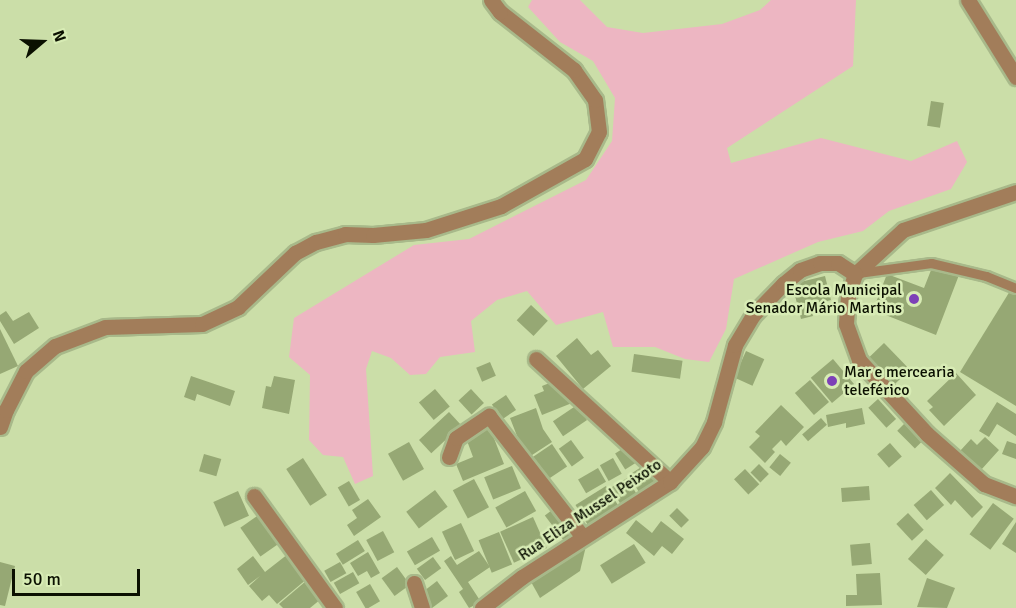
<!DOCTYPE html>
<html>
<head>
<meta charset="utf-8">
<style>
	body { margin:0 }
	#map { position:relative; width:1016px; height:608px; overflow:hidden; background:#cbdea8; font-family:Signika,sans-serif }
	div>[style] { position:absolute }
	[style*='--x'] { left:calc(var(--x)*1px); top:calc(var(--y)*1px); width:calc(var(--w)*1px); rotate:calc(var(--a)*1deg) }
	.green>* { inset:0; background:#edb6c2 }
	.building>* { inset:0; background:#96a874; transform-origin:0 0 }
	.roads { filter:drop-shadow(2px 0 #a8b98a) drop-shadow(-2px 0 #a8b98a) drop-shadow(0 2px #a8b98a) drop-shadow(0 -2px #a8b98a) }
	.service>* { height:9px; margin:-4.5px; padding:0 4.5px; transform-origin:4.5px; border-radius:4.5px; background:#a27d5a }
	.minor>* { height:15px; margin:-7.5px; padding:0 7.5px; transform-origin:7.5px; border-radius:7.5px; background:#a27d5a }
	.dots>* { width:16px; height:16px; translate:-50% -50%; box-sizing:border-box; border:3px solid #d8ecb5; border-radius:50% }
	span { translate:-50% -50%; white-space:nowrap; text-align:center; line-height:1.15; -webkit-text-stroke:5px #d8ecb5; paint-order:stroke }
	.poi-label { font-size:16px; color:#0b1001 }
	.right { translate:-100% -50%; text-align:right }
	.left { translate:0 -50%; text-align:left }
	.street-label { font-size:16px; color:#0b1001 }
	.north { position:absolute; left:12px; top:12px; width:60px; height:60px; -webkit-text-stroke:4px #d8ecb5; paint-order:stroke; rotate:71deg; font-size:16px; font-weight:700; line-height:24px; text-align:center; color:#0b1001 }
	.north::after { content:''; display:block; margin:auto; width:21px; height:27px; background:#0b1001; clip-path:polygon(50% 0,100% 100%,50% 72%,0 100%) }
	.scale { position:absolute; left:12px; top:569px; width:128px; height:27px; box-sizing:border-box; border:3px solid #0b1001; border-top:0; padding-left:8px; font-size:18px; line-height:21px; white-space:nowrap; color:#0b1001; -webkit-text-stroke:4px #d8ecb5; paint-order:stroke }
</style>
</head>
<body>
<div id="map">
	<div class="green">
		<div style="clip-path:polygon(532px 0,580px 0,607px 27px,643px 33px,722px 24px,760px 10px,771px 0,856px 0,853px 66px,727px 148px,731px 163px,821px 138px,911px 161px,957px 141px,967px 162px,951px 189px,889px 211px,863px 231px,818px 242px,734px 279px,726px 329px,709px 362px,685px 359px,655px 347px,613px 347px,603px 312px,556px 325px,527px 291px,497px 300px,471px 321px,475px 352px,440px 357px,426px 374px,410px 375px,391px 358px,372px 351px,366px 369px,373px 476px,355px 484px,343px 457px,323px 455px,309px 440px,310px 375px,289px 357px,294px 318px,414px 245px,469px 239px,586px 180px,612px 141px,615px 98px,593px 61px,560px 42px,528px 7px)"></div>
	</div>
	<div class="building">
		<div style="left:931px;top:101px;width:13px;height:25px;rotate:9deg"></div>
		<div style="clip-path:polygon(933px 265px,959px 275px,936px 335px,873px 310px,887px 274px,924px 288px)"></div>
		<div style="clip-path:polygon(825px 276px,831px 300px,810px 306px,813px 316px,801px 319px,792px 284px)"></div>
		<div style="clip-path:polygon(1010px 291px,1016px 294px,1016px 406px,960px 372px)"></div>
		<div style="left:531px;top:305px;width:23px;height:21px;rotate:43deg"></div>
		<div style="clip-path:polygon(6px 311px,13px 321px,29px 312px,39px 328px,14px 344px,0 321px,0 315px)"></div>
		<div style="clip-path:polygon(0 329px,18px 366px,0 374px)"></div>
		<div style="clip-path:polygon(577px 338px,591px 355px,598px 350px,611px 366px,583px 389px,556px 356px)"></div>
		<div style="left:884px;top:343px;width:37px;height:22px;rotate:46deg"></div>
		<div style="left:746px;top:351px;width:20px;height:29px;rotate:24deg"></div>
		<div style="left:634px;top:354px;width:49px;height:18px;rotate:8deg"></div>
		<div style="left:833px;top:359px;width:33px;height:29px;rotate:50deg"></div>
		<div style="left:490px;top:362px;width:15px;height:15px;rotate:67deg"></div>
		<div style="clip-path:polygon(956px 373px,976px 395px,944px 426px,929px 410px,933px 407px,927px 401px)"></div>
		<div style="clip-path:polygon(191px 376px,235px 391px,230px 406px,197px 394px,195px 401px,184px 397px)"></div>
		<div style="clip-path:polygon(274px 376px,295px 380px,289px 414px,262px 408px,266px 386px,271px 387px)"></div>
		<div style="left:810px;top:380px;width:29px;height:20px;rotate:49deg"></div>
		<div style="clip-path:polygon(552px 382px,555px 390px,563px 387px,577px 401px,542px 415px,534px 395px,544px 391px,542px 386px)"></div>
		<div style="left:435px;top:389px;width:23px;height:21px;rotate:50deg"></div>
		<div style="left:471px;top:389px;width:19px;height:17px;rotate:47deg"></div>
		<div style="left:506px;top:395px;width:18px;height:17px;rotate:56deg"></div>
		<div style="left:878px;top:399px;width:27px;height:13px;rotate:48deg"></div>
		<div style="clip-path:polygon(997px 402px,1016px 414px,1016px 436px,997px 424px,989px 437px,979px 431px)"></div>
		<div style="left:577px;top:405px;width:18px;height:29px;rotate:56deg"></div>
		<div style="clip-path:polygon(781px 405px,804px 427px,786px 446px,781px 440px,772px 449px,775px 452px,765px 463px,749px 447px,760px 436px,755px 432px)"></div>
		<div style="clip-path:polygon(536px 408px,543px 429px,552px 442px,526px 459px,510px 418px)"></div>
		<div style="clip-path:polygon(862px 408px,865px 424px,846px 428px,846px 423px,828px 427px,826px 415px)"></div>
		<div style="left:449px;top:412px;width:18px;height:41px;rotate:47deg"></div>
		<div style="left:821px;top:418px;width:9px;height:25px;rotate:49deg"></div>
		<div style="left:905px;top:423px;width:25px;height:11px;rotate:45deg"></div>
		<div style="clip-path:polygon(490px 428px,504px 464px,463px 481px,456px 464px,473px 457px,466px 438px)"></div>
		<div style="clip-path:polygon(985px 437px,999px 450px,981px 470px,960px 451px,971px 439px,977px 445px)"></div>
		<div style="left:571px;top:440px;width:22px;height:15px;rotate:54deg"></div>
		<div style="clip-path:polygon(1007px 441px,1016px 444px,1016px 459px,1002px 454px)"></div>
		<div style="left:409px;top:442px;width:31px;height:24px;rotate:61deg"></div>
		<div style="left:890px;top:443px;width:18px;height:17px;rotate:49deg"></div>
		<div style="left:552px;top:444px;width:27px;height:28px;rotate:56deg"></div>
		<div style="left:627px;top:446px;width:19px;height:14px;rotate:58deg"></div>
		<div style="left:204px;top:454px;width:18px;height:18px;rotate:16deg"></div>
		<div style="left:780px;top:454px;width:14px;height:17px;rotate:39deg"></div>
		<div style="left:303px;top:458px;width:44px;height:20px;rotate:57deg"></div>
		<div style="left:613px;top:458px;width:18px;height:15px;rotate:61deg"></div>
		<div style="clip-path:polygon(646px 464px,663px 480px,640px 494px,629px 475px)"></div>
		<div style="left:759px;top:464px;width:14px;height:12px;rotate:45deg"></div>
		<div style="left:512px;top:466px;width:24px;height:30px;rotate:68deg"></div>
		<div style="left:598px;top:468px;width:16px;height:23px;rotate:60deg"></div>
		<div style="left:745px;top:469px;width:21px;height:15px;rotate:47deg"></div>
		<div style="clip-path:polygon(950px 473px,983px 507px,972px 518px,955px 500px,951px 505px,935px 488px)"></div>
		<div style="left:627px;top:478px;width:21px;height:19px;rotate:59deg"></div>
		<div style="left:474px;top:479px;width:32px;height:24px;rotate:62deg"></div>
		<div style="left:349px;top:481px;width:22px;height:13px;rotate:60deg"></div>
		<div style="left:606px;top:486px;width:26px;height:36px;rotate:58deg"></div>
		<div style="left:869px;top:486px;width:14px;height:28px;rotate:86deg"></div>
		<div style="left:435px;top:490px;width:21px;height:36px;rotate:53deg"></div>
		<div style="left:931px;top:490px;width:20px;height:23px;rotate:49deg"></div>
		<div style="left:238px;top:491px;width:27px;height:27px;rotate:66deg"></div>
		<div style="left:525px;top:491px;width:23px;height:34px;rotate:61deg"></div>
		<div style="clip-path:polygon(368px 499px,381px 517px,354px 536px,347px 525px,357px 518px,352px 510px)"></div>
		<div style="left:993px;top:503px;width:26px;height:39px;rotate:37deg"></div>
		<div style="left:556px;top:507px;width:31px;height:14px;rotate:53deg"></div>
		<div style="left:677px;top:508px;width:17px;height:11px;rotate:45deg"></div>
		<div style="left:908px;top:513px;width:23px;height:16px;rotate:47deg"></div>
		<div style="left:260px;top:514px;width:35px;height:24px;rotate:55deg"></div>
		<div style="left:533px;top:517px;width:34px;height:36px;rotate:66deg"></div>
		<div style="clip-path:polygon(636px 520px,652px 533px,661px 521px,684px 539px,672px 554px,662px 546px,654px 556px,626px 533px)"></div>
		<div style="clip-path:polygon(1016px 522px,1016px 553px,1002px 544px)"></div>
		<div style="left:461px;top:523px;width:31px;height:21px;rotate:65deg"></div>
		<div style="left:383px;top:531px;width:24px;height:19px;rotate:62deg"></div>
		<div style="left:499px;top:532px;width:35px;height:22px;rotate:68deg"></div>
		<div style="left:432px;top:537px;width:16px;height:29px;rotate:60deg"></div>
		<div style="left:926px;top:539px;width:24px;height:27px;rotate:42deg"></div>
		<div style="left:358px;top:540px;width:13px;height:26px;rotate:58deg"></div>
		<div style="left:870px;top:543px;width:21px;height:20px;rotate:85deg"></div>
		<div style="left:634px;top:544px;width:22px;height:40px;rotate:58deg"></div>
		<div style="clip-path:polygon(586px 546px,580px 571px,540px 598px,530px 580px)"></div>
		<div style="clip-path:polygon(479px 551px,490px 567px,468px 582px,481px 602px,469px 608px,459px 592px,463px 589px,444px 561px,451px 556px,457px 565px)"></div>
		<div style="clip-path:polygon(368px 552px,380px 573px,371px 578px,367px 571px,358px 576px,350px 563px)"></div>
		<div style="clip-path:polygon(288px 554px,308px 578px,277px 604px,269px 595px,262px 601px,249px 586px,260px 576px,248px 585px,237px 569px,253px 556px,265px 572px)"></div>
		<div style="left:433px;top:557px;width:14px;height:20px;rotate:54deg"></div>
		<div style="clip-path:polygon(0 562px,15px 566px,5px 606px,0 605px)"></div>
		<div style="left:340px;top:562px;width:13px;height:18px;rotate:61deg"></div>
		<div style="left:397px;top:567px;width:22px;height:19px;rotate:54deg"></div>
		<div style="left:353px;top:572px;width:13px;height:22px;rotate:61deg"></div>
		<div style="clip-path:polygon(880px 573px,882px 605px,846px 606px,846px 595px,857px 595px,856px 574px)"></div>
		<div style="clip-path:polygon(927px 578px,955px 588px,947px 608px,917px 607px)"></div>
		<div style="clip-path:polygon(306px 581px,321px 599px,310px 608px,283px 608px,279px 604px)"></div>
		<div style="clip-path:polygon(437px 581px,448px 596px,432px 608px,427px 608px,424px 591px)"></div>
		<div style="left:370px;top:584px;width:20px;height:16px;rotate:60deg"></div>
	</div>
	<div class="roads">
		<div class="service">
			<div style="--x:858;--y:273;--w:74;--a:-7.8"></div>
			<div style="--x:931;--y:263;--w:57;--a:13.3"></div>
			<div style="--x:986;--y:276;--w:32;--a:22"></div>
		</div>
		<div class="minor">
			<div style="--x:968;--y:0;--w:91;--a:58.1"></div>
			<div style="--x:1016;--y:192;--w:119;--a:161.4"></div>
			<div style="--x:903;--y:230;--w:65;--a:137.5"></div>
			<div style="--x:855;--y:274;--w:22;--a:108"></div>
			<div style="--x:848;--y:295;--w:29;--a:94"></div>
			<div style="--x:846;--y:324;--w:38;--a:70"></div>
			<div style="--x:859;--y:360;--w:100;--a:47.4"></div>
			<div style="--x:927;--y:434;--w:76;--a:41.3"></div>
			<div style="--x:984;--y:484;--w:34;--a:21"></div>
			<div style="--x:536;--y:359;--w:182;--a:42.5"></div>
			<div style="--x:0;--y:427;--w:18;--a:-71"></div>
			<div style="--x:6;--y:410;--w:44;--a:-62.9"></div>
			<div style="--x:26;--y:371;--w:38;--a:-41"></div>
			<div style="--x:55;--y:346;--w:53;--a:-20.8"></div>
			<div style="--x:105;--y:327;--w:97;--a:-1.8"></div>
			<div style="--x:202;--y:324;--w:40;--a:-25"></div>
			<div style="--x:238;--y:307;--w:79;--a:-43.5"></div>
			<div style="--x:295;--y:253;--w:24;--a:-28"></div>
			<div style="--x:316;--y:242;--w:30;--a:-15"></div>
			<div style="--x:345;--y:234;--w:28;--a:2"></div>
			<div style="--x:373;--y:235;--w:53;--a:-5.4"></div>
			<div style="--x:426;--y:230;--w:79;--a:-17.7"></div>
			<div style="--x:501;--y:206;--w:96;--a:-29.2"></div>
			<div style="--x:585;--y:159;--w:30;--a:-63"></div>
			<div style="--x:599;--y:132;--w:32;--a:-97"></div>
			<div style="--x:595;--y:100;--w:37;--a:-125"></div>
			<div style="--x:574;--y:70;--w:94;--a:-141.9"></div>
			<div style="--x:500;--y:12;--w:15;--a:-127"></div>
			<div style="--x:449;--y:457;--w:20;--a:-70"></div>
			<div style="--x:456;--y:438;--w:40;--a:-34"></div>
			<div style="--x:489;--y:416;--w:153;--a:52.2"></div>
			<div style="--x:254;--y:496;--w:138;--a:54.1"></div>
			<div style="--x:414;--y:583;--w:26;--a:72"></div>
			<div style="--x:482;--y:608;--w:51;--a:-37.8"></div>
			<div style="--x:522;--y:577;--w:176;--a:-32.7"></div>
			<div style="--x:670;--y:482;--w:47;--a:-47.6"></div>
			<div style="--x:702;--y:447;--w:28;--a:-64"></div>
			<div style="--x:714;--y:422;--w:80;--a:-74.7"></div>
			<div style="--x:735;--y:345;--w:35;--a:-59"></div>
			<div style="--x:753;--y:315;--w:43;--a:-45.9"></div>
			<div style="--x:783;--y:284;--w:22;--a:-39"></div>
			<div style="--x:800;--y:270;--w:21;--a:-19"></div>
			<div style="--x:820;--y:263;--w:18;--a:0"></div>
			<div style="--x:838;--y:263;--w:20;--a:33"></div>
		</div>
	</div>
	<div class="dots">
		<div style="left:914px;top:299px;background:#7d41b7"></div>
		<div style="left:832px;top:381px;background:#7d41b7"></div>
	</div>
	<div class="poi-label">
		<span class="right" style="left:902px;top:299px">Escola Municipal<br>Senador Mário Martins</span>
		<span class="left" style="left:844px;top:381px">Mar e mercearia<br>teleférico</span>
	</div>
	<div class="street-label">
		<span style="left:590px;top:510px;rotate:-34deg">Rua Eliza Mussel Peixoto</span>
	</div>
	<div class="north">N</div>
	<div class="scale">50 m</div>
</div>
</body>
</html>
